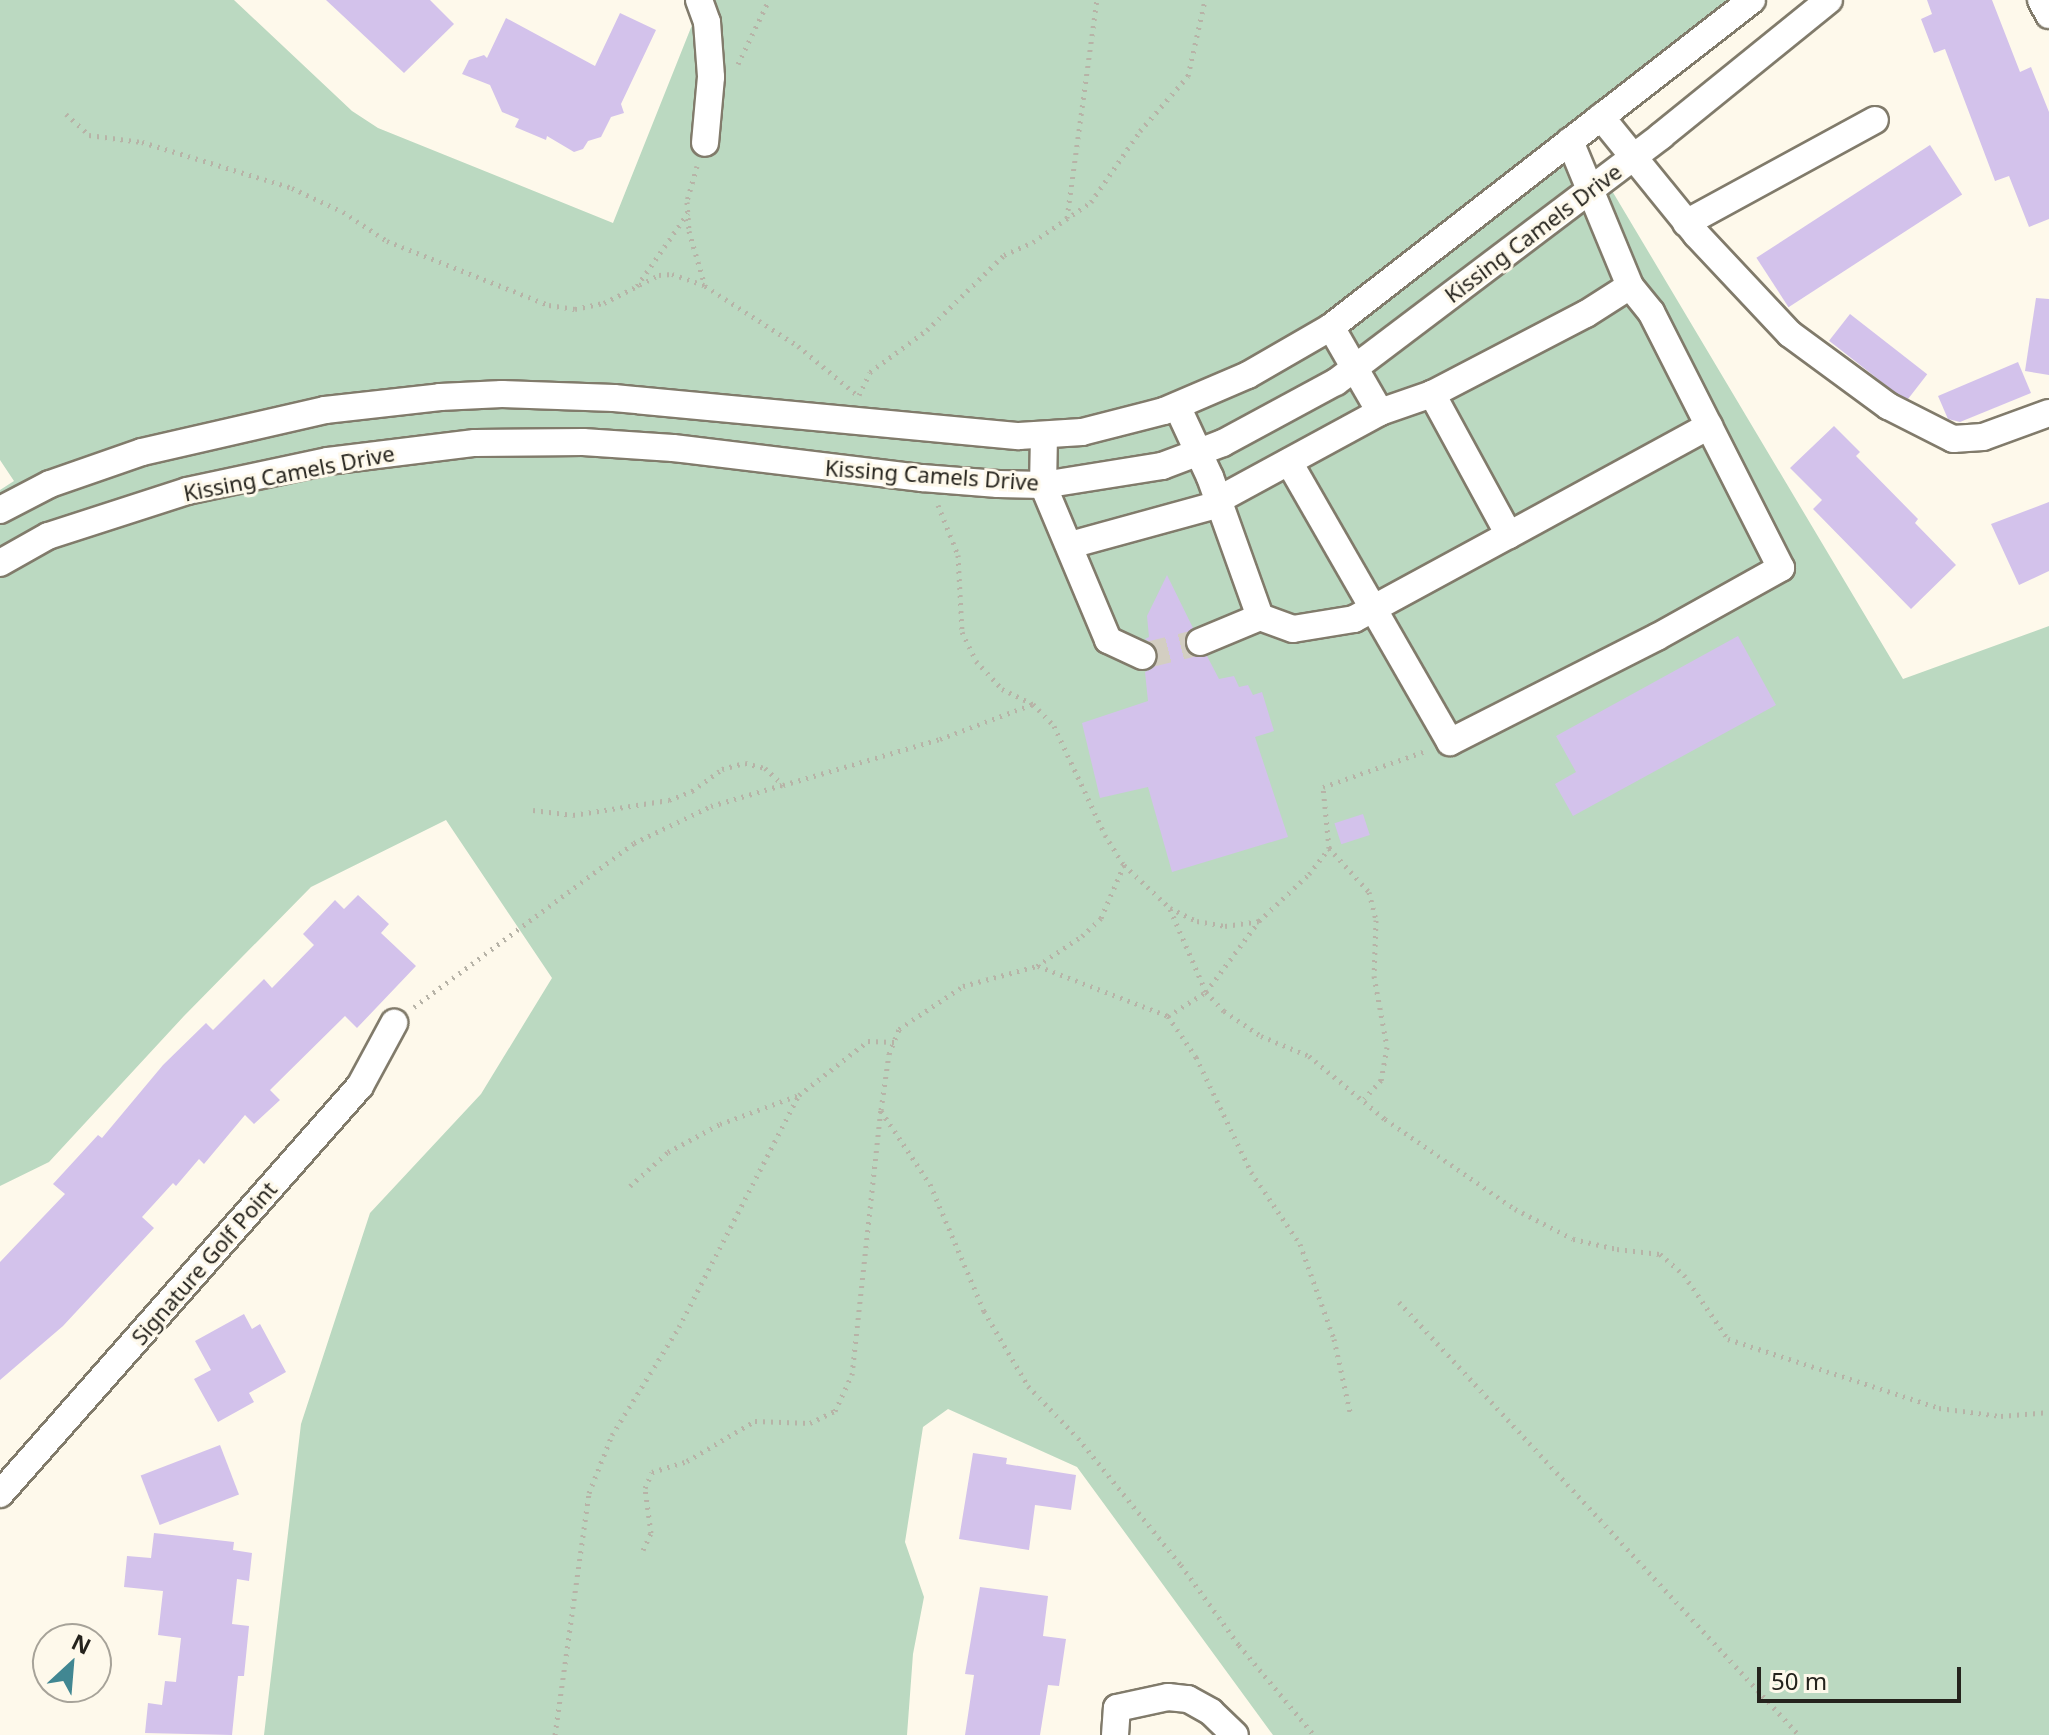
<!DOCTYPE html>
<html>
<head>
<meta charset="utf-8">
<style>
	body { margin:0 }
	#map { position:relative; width:2049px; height:1735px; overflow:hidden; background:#fef9eb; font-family:"Noto Sans",sans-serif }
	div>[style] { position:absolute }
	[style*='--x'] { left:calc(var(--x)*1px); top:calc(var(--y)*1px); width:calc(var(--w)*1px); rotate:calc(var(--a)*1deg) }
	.green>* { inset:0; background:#bbd9c1 }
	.building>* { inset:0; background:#d3c2eb; transform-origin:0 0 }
	.minor-tunnel>* { height:26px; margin-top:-13px; transform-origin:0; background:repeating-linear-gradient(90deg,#d3cec2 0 26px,transparent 0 39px) }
	.path>* { height:5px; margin-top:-2.5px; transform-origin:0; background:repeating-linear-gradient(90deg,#b7b3a7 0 2px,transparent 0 8px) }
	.roads { filter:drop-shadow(2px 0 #817b6b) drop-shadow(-2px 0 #817b6b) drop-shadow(0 2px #817b6b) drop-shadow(0 -2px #817b6b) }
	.minor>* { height:26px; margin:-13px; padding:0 13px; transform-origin:13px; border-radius:13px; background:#fff }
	span { translate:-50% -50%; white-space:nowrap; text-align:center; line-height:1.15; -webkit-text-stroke:6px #fef9eb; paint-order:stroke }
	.street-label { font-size:22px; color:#25231d }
	.north { position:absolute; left:32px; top:1623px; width:80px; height:80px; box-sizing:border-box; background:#fef9eb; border:2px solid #a7a399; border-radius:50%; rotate:26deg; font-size:22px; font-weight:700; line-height:32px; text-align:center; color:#25231d }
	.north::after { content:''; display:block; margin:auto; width:28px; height:36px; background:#418792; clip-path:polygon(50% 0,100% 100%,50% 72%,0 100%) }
	.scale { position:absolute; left:1757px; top:1667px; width:204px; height:36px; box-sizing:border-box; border:4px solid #25231d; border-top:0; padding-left:10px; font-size:24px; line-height:28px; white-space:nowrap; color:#25231d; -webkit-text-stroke:6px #fef9eb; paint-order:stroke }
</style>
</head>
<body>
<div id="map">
	<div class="green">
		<div style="clip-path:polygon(0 0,234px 0,352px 111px,378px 128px,613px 223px,702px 0,1735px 0,1574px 127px,1903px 679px,2049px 626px,2049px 1735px,1273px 1735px,1077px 1467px,948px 1409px,923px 1427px,905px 1542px,924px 1597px,913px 1654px,907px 1735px,264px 1735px,301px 1424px,370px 1213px,481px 1094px,552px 978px,446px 820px,311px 887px,184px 1016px,49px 1162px,0 1186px,0 490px,14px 481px,0 460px)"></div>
	</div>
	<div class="building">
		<div style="clip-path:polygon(326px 0,430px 0,454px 24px,404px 73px)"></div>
		<div style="clip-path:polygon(1927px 0,1992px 0,2020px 72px,2031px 67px,2049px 112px,2049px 219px,2029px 227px,2009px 176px,1995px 181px,1945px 49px,1934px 53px,1921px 19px,1932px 14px)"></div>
		<div style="clip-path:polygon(620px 13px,656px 30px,621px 104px,624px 113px,611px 117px,601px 137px,588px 141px,583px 149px,574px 152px,547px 136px,546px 140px,515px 127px,519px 119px,502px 112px,490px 85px,462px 74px,469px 60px,484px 55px,487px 58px,506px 18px,595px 66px)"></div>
		<div style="left:1930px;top:145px;width:59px;height:207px;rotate:57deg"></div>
		<div style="clip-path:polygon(2036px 298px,2049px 299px,2049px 375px,2025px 371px)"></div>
		<div style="left:1850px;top:314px;width:98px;height:34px;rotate:38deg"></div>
		<div style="clip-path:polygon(2018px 362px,2031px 393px,1960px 422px,1948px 419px,1938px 396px)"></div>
		<div style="clip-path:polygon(1834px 426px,1860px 452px,1856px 456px,1918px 519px,1915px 523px,1956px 565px,1911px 609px,1813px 509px,1822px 500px,1790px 468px)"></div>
		<div style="clip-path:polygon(2049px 502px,2049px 571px,2019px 585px,1991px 524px)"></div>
		<div style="clip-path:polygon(1167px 575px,1193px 628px,1184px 641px,1190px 654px,1207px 656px,1219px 679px,1234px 676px,1239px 687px,1248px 685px,1253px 695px,1262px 692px,1274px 731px,1255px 737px,1288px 837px,1172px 872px,1148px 787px,1100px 798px,1082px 723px,1148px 701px,1145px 672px,1153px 668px,1159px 655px,1156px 646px,1145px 639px,1149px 637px,1147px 616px)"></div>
		<div style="clip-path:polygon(1738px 636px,1776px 705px,1573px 816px,1555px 784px,1576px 772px,1556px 736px)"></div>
		<div style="left:1363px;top:814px;width:22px;height:30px;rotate:72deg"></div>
		<div style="clip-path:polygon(358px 895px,389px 924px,381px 933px,416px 966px,357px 1028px,345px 1016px,270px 1090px,280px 1100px,254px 1124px,245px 1115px,204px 1164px,199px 1159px,176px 1186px,173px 1183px,142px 1217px,154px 1228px,63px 1326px,0 1380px,0 1262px,65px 1194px,53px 1184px,98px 1135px,102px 1138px,163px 1065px,206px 1023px,213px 1030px,264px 979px,272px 988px,314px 945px,303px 934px,335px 900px,344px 909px)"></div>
		<div style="clip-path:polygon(244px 1314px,252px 1329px,260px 1324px,286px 1372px,249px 1393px,254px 1402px,218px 1422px,194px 1379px,211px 1370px,195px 1341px)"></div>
		<div style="left:220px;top:1445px;width:53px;height:85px;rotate:69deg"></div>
		<div style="clip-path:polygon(973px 1453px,1007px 1458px,1006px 1464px,1076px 1475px,1071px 1510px,1035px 1505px,1029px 1550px,959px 1539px)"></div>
		<div style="clip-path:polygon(154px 1533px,234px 1542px,233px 1550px,252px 1553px,249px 1581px,237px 1579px,232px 1624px,249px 1626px,244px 1676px,238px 1676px,232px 1735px,145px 1733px,148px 1703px,162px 1705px,165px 1681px,176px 1682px,181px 1638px,158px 1635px,163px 1591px,124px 1587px,127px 1556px,151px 1558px)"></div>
		<div style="clip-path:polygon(980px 1587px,1048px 1596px,1043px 1636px,1066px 1639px,1059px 1686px,1048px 1685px,1040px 1735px,965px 1735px,974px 1675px,965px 1674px)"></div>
	</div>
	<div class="minor-tunnel">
		<div style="--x:1143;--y:656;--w:59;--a:-13.8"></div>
	</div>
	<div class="path">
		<div style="--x:738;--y:64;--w:71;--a:-64.2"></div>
		<div style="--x:66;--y:114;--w:31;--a:42"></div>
		<div style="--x:89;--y:135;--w:53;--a:7.5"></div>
		<div style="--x:142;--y:142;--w:157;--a:17"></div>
		<div style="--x:292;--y:188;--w:56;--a:25.2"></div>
		<div style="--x:343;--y:212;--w:53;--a:33.4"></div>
		<div style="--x:387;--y:241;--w:174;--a:21.6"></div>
		<div style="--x:549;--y:305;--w:26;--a:9"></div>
		<div style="--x:575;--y:309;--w:30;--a:-12"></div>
		<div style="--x:604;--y:303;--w:62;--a:-27"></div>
		<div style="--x:659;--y:275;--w:13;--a:-4"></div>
		<div style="--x:672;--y:274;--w:34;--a:19"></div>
		<div style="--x:697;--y:166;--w:37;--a:106"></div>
		<div style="--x:687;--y:202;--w:29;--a:86"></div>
		<div style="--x:689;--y:231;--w:57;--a:73.8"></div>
		<div style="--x:705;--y:286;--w:111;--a:32.8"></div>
		<div style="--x:798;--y:346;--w:75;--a:39.6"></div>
		<div style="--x:1067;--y:218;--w:220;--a:-82.2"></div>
		<div style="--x:637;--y:286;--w:89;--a:-55.1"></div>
		<div style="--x:859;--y:395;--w:25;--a:-64"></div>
		<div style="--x:870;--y:372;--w:71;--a:-36.4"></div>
		<div style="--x:927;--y:330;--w:107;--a:-44.2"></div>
		<div style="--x:1004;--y:255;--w:32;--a:-24"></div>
		<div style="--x:1033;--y:242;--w:70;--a:-34.6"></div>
		<div style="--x:1091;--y:202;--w:86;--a:-55.4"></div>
		<div style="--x:1140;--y:131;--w:73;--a:-48.9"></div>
		<div style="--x:1188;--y:76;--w:78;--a:-77.4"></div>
		<div style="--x:938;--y:505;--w:54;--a:68.2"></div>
		<div style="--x:958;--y:555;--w:77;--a:87"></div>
		<div style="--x:962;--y:632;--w:32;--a:64"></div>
		<div style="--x:976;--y:661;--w:38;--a:47"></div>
		<div style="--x:1002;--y:689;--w:34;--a:26"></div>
		<div style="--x:1033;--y:704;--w:30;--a:46"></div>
		<div style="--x:1054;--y:726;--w:120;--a:64.9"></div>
		<div style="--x:1105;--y:835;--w:36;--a:58"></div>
		<div style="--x:1124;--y:865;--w:63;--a:43.1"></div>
		<div style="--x:1170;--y:908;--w:30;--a:26"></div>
		<div style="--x:1197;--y:921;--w:28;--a:10"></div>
		<div style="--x:1225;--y:926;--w:34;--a:-8"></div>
		<div style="--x:533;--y:810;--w:40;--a:7.1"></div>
		<div style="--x:573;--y:815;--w:97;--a:-8.9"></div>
		<div style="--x:669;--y:800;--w:25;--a:-21"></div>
		<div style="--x:692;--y:791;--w:37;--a:-36"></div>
		<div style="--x:722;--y:769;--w:24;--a:-15"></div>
		<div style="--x:745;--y:763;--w:21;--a:14"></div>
		<div style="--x:765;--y:768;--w:25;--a:43"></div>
		<div style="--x:783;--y:785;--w:164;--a:-16.3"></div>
		<div style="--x:940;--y:739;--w:99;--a:-20.6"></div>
		<div style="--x:1329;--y:848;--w:59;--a:47.7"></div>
		<div style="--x:1369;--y:892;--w:29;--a:76"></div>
		<div style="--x:1376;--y:920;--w:56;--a:92"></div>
		<div style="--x:1374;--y:976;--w:72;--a:79.6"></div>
		<div style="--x:1387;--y:1047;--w:34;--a:100"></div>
		<div style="--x:1381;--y:1080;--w:25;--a:132"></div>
		<div style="--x:1170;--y:909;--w:90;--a:66.6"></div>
		<div style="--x:1206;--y:992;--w:26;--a:47"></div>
		<div style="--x:1224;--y:1011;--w:45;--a:34"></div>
		<div style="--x:1261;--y:1036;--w:52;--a:22.6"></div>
		<div style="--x:1309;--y:1056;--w:99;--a:39.7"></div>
		<div style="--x:1385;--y:1119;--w:158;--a:34.7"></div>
		<div style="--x:1515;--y:1209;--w:65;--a:27.3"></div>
		<div style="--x:1573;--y:1239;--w:45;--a:12.8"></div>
		<div style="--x:1617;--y:1249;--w:43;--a:6.6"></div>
		<div style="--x:1660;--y:1254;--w:32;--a:41"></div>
		<div style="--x:1684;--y:1275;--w:78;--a:55.5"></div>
		<div style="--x:1728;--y:1339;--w:222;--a:18.1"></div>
		<div style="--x:1939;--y:1408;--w:63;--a:7.4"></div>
		<div style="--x:2001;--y:1416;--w:48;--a:-4.8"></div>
		<div style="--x:1038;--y:966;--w:139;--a:21"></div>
		<div style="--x:1168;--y:1016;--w:50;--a:55.7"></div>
		<div style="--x:1196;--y:1057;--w:127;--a:64.4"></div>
		<div style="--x:1251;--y:1172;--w:87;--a:55.8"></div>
		<div style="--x:1300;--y:1244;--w:101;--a:70.3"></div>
		<div style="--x:1334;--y:1339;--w:79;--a:77.6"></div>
		<div style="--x:414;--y:1007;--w:274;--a:-36.7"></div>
		<div style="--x:634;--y:843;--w:85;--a:-25.7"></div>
		<div style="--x:711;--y:806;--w:74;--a:-16.5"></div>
		<div style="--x:1168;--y:1016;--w:45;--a:-32.3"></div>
		<div style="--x:1206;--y:992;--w:89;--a:-53.3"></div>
		<div style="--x:1259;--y:921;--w:69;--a:-43.2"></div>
		<div style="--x:1309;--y:874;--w:33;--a:-52"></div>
		<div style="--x:1329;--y:848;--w:61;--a:-95.6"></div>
		<div style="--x:1323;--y:787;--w:109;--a:-19.3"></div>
		<div style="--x:881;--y:1111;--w:88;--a:56.1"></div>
		<div style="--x:930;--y:1184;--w:138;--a:67"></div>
		<div style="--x:984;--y:1311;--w:87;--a:59.6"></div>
		<div style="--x:1028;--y:1386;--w:72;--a:46.1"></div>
		<div style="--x:1078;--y:1438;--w:164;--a:51"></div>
		<div style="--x:1181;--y:1565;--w:99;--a:54.1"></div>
		<div style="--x:1239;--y:1645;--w:117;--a:50.2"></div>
		<div style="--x:630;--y:1186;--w:51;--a:-41.8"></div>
		<div style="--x:668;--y:1152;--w:59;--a:-28.3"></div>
		<div style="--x:720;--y:1124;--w:84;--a:-20.2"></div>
		<div style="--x:799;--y:1095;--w:88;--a:-38"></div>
		<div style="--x:868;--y:1041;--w:26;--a:2"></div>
		<div style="--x:1399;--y:1302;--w:589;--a:47.27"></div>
		<div style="--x:643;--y:1550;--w:19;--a:-65"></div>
		<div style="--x:651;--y:1533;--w:45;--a:-97.6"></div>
		<div style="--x:645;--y:1488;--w:17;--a:-66"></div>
		<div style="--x:652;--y:1472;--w:37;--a:-17"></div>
		<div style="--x:687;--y:1461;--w:79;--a:-30.5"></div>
		<div style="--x:755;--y:1421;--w:55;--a:2.1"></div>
		<div style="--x:810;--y:1423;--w:28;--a:-26"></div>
		<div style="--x:835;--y:1411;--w:40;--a:-65"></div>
		<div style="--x:852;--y:1375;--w:267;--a:-83.8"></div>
		<div style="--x:881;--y:1110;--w:57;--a:-81.9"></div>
		<div style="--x:889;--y:1054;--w:27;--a:-68"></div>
		<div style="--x:899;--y:1029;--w:77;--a:-33.9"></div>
		<div style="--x:963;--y:986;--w:77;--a:-15.1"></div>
		<div style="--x:1037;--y:966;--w:54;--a:-33.7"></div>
		<div style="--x:1082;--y:936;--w:26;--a:-43"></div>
		<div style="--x:1101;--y:918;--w:58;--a:-66.5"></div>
		<div style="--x:555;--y:1735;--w:244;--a:-82"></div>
		<div style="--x:589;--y:1493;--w:62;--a:-68.4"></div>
		<div style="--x:612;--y:1435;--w:127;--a:-58.2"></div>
		<div style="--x:679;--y:1327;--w:261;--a:-62.7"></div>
	</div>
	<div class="roads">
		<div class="minor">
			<div style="--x:699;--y:0;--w:23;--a:70"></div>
			<div style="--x:707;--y:22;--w:55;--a:85.8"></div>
			<div style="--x:711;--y:77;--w:66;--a:95.2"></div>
			<div style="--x:2041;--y:0;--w:17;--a:62"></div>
			<div style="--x:1601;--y:117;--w:151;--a:50.9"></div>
			<div style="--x:1696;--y:234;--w:137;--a:46.8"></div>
			<div style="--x:1790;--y:334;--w:122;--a:36.3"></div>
			<div style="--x:1888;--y:406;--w:73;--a:26.9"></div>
			<div style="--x:1953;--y:439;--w:30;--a:-4"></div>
			<div style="--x:1983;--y:437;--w:70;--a:-20"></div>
			<div style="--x:1686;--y:223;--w:215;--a:-28.6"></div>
			<div style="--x:1432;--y:394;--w:174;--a:-27.5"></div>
			<div style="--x:1586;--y:314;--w:52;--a:-32.5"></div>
			<div style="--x:1630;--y:286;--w:157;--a:-112.5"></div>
			<div style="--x:1177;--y:406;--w:78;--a:65.1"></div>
			<div style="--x:1210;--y:477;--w:149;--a:70.3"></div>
			<div style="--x:1044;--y:435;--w:50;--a:91.1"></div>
			<div style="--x:1043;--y:485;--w:168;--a:67.2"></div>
			<div style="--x:1108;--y:640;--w:38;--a:25"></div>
			<div style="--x:1289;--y:462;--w:323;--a:60.1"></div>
			<div style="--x:1450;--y:742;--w:232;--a:-26.9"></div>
			<div style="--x:1657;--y:637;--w:142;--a:-29.1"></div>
			<div style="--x:1781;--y:568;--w:287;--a:-116.9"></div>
			<div style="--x:1651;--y:312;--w:33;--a:-129"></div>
			<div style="--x:1218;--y:500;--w:184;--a:-28.5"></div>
			<div style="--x:0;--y:510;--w:56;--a:-27.5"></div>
			<div style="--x:50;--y:484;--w:97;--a:-19.2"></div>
			<div style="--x:142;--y:452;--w:188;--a:-12.9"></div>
			<div style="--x:325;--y:410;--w:116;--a:-6.4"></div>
			<div style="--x:440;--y:397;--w:62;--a:-2.8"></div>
			<div style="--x:502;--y:394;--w:112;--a:2"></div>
			<div style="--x:614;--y:398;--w:407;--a:5.4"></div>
			<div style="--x:1019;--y:436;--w:63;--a:-3.6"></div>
			<div style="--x:1082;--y:432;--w:85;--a:-14.4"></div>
			<div style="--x:1164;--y:411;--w:91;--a:-23.2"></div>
			<div style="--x:1248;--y:375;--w:96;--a:-30"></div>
			<div style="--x:1331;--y:327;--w:533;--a:-37.84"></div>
			<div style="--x:1509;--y:535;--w:228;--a:-28.6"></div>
			<div style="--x:1070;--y:545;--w:156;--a:-15.3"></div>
			<div style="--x:0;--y:563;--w:55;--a:-29.4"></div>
			<div style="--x:48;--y:536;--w:146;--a:-17.9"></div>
			<div style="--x:187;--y:491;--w:144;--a:-12"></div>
			<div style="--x:328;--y:461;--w:148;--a:-7"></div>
			<div style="--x:475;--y:443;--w:108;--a:-0.5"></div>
			<div style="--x:583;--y:442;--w:90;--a:3.8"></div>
			<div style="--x:673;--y:448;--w:251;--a:6.9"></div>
			<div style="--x:922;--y:478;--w:76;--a:4.5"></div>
			<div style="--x:998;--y:484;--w:45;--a:1.3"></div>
			<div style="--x:1043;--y:485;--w:121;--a:-9.1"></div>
			<div style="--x:1162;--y:466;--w:65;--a:-20.7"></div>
			<div style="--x:1223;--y:443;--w:128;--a:-28.4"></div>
			<div style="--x:1336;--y:382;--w:408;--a:-37.1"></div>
			<div style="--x:1661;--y:136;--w:216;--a:-39"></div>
			<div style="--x:1200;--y:642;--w:65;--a:-22.6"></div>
			<div style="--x:1260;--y:617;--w:35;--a:20"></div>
			<div style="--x:1293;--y:629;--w:62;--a:-9.3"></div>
			<div style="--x:1354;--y:619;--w:176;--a:-28.5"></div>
			<div style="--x:1509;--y:535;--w:161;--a:-118.6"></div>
			<div style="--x:1432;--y:394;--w:55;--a:160.9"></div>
			<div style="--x:1380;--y:412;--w:98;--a:-120"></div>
			<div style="--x:0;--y:1494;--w:544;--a:-48.58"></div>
			<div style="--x:360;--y:1086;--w:72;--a:-61.6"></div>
			<div style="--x:1115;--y:1735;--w:27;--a:-86"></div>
			<div style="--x:1117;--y:1708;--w:52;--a:-12.2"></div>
			<div style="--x:1168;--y:1697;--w:20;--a:6"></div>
			<div style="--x:1188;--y:1699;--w:26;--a:29"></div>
			<div style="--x:1211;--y:1712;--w:33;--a:44"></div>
		</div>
	</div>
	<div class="street-label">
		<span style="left:1533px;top:233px;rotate:-37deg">Kissing Camels Drive</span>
		<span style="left:289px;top:473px;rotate:-11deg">Kissing Camels Drive</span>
		<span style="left:932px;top:475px;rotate:4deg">Kissing Camels Drive</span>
		<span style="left:204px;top:1263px;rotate:-49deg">Signature Golf Point</span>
	</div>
	<div class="north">N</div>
	<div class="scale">50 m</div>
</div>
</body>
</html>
